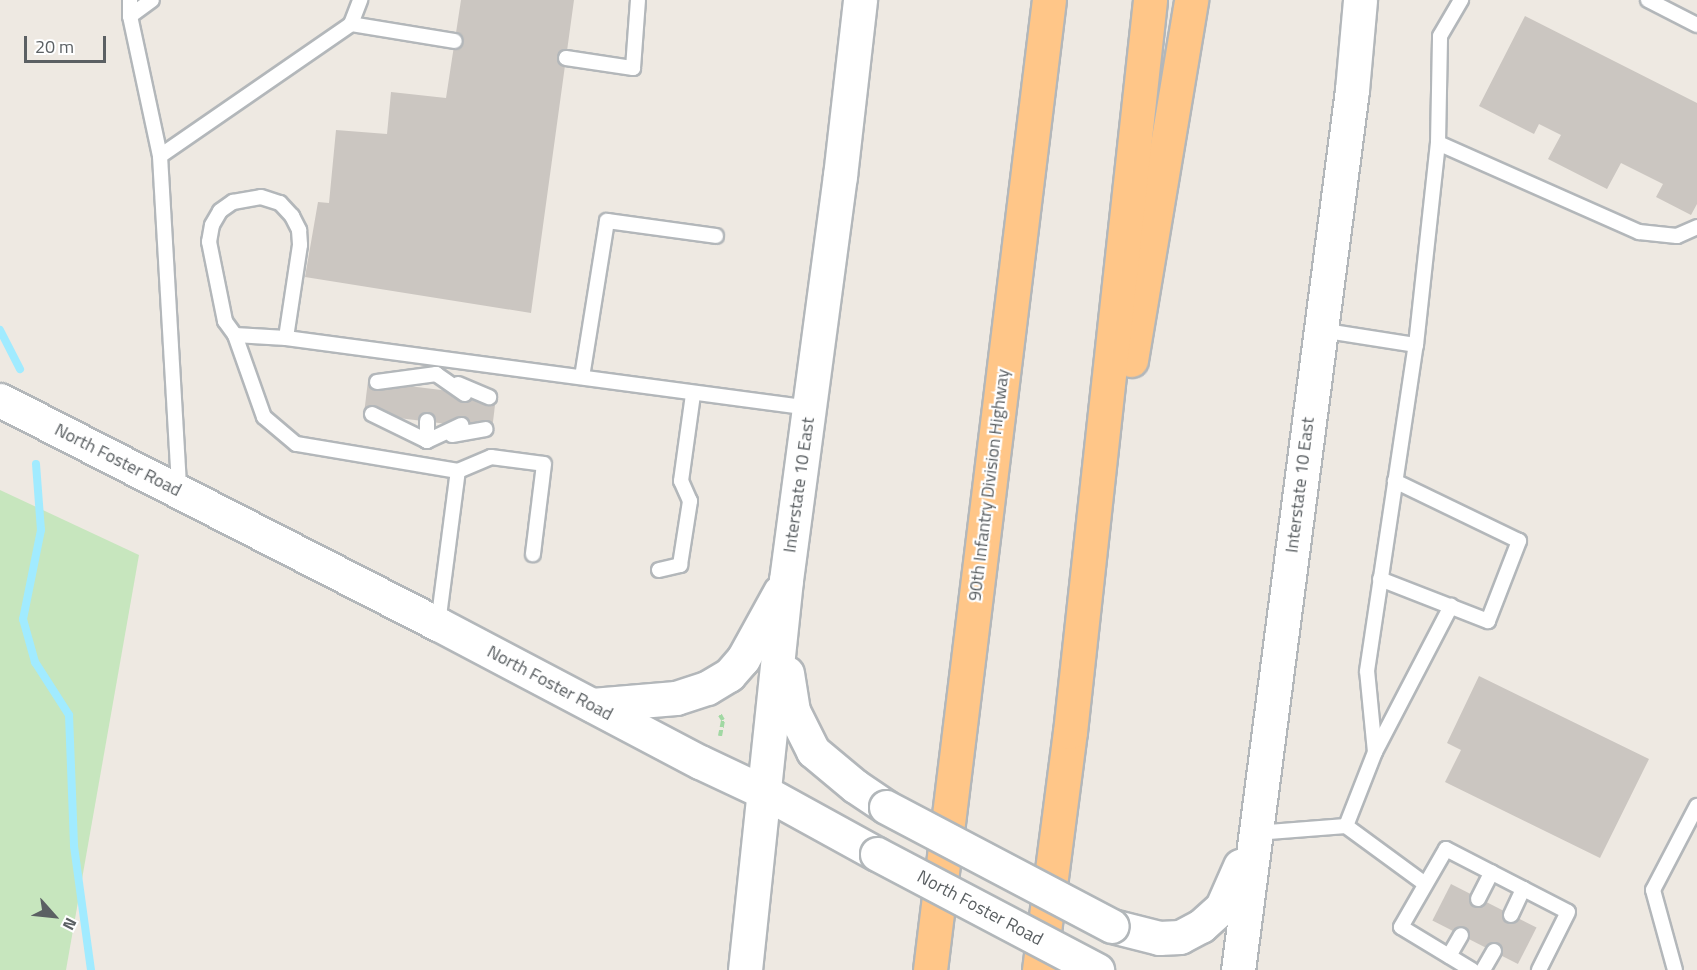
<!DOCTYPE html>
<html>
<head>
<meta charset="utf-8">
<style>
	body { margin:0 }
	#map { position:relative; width:1697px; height:970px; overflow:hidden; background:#eee9e2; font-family:"Titillium Web",sans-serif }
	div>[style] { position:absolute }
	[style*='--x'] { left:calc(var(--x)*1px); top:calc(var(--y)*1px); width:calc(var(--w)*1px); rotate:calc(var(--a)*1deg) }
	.green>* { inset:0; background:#c7e6be }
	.stream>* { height:8px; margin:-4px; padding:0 4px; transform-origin:4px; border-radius:4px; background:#a1ebff }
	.building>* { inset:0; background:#cbc6c1; transform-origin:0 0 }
	.path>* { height:4px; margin-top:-2px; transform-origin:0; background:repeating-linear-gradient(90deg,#a1d8a3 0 6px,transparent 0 9px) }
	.roads { filter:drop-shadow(2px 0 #b3b7ba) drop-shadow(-2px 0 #b3b7ba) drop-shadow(0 2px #b3b7ba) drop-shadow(0 -2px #b3b7ba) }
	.lane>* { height:14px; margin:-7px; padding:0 7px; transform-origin:7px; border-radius:7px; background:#fff }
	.secondary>* { height:33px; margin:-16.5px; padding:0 16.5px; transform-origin:16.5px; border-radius:16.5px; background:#fff }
	.highway>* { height:33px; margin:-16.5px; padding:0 16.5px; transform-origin:16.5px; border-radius:16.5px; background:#ffc688 }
	.bridges { filter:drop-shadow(2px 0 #b2b7ba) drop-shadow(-2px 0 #b2b7ba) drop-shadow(0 2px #b2b7ba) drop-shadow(0 -2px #b2b7ba) }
	.secondary-bridge>* { height:33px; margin:-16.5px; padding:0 16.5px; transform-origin:16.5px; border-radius:16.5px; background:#fff }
	span { translate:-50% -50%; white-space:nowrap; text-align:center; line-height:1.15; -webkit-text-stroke:4.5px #fff; paint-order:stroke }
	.street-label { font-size:18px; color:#5b6063 }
	.north { position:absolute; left:24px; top:886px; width:60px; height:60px; -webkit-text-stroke:4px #fff; paint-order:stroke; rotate:117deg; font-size:16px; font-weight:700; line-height:24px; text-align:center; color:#5b6063 }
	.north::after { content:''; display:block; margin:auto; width:21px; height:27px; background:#5b6063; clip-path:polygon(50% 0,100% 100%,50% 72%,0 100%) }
	.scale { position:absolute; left:24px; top:36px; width:82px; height:27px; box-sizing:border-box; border:3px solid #5b6063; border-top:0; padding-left:8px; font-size:18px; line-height:21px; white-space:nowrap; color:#5b6063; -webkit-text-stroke:4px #fff; paint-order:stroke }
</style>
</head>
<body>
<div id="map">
	<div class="green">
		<div style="clip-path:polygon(0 490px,139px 555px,66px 970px,0 970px)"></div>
	</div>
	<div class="stream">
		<div style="--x:0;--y:330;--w:44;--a:62.9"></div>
		<div style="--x:36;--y:464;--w:66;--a:85.7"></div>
		<div style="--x:41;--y:530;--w:91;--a:101.4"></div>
		<div style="--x:23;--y:619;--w:45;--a:74.4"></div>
		<div style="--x:35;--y:662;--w:63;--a:57.3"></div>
		<div style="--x:69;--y:715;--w:131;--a:87.8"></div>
		<div style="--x:74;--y:846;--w:125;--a:82.2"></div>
	</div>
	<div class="building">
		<div style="clip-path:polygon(461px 0,574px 0,531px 313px,305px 277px,318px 202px,329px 203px,336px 130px,387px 134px,391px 92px,446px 98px)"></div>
		<div style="clip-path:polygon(1525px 16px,1697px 103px,1697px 204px,1691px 215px,1656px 197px,1663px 184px,1621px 163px,1607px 189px,1548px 159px,1561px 135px,1539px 124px,1534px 134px,1479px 106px)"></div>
		<div style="left:368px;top:381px;width:129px;height:33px;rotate:7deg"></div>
		<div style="clip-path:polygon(1479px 676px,1649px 759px,1600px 858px,1445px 782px,1461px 750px,1447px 743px)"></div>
		<div style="left:1451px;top:884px;width:96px;height:41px;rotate:27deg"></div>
	</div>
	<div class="path">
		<div style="--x:720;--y:736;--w:16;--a:-79"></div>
		<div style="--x:723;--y:720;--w:6;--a:-121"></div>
	</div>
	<div class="roads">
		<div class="lane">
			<div style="--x:130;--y:0;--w:16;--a:90"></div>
			<div style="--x:130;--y:16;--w:143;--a:77.9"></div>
			<div style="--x:160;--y:156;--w:334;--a:86.7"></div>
			<div style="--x:1648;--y:0;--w:55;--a:27"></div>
			<div style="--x:130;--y:16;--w:27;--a:-36"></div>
			<div style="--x:351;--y:24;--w:105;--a:9.3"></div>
			<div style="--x:566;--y:58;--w:68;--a:8.5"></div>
			<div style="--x:633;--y:68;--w:68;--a:-85.8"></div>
			<div style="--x:1438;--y:143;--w:220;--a:23.9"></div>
			<div style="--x:1639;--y:232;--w:38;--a:6"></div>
			<div style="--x:1677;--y:236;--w:22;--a:-24"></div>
			<div style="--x:160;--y:156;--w:232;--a:-34.6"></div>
			<div style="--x:351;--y:24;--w:26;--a:-69"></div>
			<div style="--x:1320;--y:330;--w:97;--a:8.9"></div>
			<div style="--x:1416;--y:345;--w:203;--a:-83.8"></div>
			<div style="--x:1438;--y:143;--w:107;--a:-88.9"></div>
			<div style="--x:1440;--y:36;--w:42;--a:-59.7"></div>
			<div style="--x:235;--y:335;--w:17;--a:-126"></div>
			<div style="--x:225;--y:321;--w:81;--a:-101.4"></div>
			<div style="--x:209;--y:242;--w:17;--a:-80"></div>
			<div style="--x:212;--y:225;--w:16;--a:-60"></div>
			<div style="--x:220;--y:211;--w:16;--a:-35"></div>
			<div style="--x:233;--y:202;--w:28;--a:-10"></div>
			<div style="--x:261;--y:197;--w:20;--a:18"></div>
			<div style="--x:280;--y:203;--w:18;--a:47"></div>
			<div style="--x:292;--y:216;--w:16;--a:63"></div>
			<div style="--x:299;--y:230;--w:15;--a:86"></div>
			<div style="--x:300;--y:245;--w:94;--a:98.6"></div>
			<div style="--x:582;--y:377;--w:158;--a:-80.9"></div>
			<div style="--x:607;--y:221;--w:110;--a:7.8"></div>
			<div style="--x:377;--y:382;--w:60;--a:-7.7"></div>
			<div style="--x:436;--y:374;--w:35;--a:35"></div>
			<div style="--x:458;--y:384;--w:34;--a:23"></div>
			<div style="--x:372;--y:414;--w:61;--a:26.1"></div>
			<div style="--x:427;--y:441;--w:38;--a:-25"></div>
			<div style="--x:452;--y:435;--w:34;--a:-10"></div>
			<div style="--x:422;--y:437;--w:6;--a:39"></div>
			<div style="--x:427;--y:441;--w:20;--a:-90"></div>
			<div style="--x:458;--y:471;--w:36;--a:-23"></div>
			<div style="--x:491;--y:457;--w:53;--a:7.5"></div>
			<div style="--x:544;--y:464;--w:91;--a:97"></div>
			<div style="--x:659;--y:570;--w:22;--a:-13"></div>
			<div style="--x:680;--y:565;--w:65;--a:-81.1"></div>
			<div style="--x:690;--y:501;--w:22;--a:-114"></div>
			<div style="--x:681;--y:481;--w:88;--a:-82.1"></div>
			<div style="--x:1380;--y:579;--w:116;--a:21.3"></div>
			<div style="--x:1488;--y:621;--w:86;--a:-68.8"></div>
			<div style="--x:1519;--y:541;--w:138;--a:-154.2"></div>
			<div style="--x:438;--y:624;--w:154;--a:-82.6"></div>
			<div style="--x:458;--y:471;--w:164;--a:-170.5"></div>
			<div style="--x:296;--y:444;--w:42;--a:-139.8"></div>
			<div style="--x:264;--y:417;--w:87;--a:-109.5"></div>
			<div style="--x:235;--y:335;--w:51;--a:3.4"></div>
			<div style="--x:286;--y:338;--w:529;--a:7.61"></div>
			<div style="--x:1375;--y:752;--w:165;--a:-62.5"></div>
			<div style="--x:1346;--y:826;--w:79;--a:-68.6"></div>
			<div style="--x:1375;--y:752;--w:81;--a:-95.6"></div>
			<div style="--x:1367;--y:671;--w:330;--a:-81.5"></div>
			<div style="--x:1256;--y:833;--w:90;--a:-4.4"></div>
			<div style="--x:1346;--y:826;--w:97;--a:36.2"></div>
			<div style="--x:1478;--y:899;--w:30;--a:-63"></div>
			<div style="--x:1511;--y:915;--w:29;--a:-65"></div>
			<div style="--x:1449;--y:956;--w:24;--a:-60"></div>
			<div style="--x:1472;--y:970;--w:83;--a:-148.8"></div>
			<div style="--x:1401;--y:927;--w:90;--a:-60"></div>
			<div style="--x:1446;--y:849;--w:137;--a:27.3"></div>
			<div style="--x:1568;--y:912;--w:65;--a:116.6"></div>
			<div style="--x:1483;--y:970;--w:22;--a:-60"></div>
			<div style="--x:1675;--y:970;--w:83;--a:-105.4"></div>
			<div style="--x:1653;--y:890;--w:95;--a:-62.4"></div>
		</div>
		<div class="secondary">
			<div style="--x:0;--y:400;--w:492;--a:27.1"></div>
			<div style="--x:438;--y:624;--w:296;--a:27.8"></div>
			<div style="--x:700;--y:762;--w:73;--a:25.2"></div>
			<div style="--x:766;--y:793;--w:127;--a:28.8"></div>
			<div style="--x:787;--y:673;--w:38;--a:81"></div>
			<div style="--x:793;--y:711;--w:45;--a:63.4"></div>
			<div style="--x:813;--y:751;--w:55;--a:39.8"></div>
			<div style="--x:855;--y:786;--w:37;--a:34"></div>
			<div style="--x:592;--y:705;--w:84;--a:-4.8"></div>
			<div style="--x:676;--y:698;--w:33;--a:-18"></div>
			<div style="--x:707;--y:688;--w:26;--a:-31"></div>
			<div style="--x:729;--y:675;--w:21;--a:-49"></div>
			<div style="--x:743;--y:659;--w:77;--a:-61.1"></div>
			<div style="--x:1112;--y:926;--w:49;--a:14.3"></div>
			<div style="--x:1159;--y:938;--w:21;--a:-3"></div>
			<div style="--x:1180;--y:937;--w:24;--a:-28"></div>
			<div style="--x:1201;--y:926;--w:28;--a:-42"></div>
			<div style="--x:1222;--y:907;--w:45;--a:-66.3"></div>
			<div style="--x:745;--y:970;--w:392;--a:-84"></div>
			<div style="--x:786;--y:580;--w:408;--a:-82.4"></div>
			<div style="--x:840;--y:176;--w:177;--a:-83.5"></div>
			<div style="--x:1238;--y:970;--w:887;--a:-82.62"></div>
			<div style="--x:1352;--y:90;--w:90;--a:-84.9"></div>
		</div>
		<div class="highway">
			<div style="--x:1131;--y:360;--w:365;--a:-80.5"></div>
			<div style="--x:930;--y:970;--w:977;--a:-83.01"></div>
			<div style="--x:1039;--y:970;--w:240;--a:-82.6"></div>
			<div style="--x:1070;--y:732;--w:736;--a:-83.76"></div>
		</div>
	</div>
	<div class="bridges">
		<div class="secondary-bridge">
			<div style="--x:886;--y:807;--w:255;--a:27.8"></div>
			<div style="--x:877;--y:854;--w:249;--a:27.8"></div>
		</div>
	</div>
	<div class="street-label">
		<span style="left:118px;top:460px;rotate:27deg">North Foster Road</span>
		<span style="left:799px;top:485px;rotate:-82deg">Interstate 10 East</span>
		<span style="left:989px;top:485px;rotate:-83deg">90th Infantry Division Highway</span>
		<span style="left:1300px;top:485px;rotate:-83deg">Interstate 10 East</span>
		<span style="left:550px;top:683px;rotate:28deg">North Foster Road</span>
		<span style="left:980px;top:908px;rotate:28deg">North Foster Road</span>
	</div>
	<div class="north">N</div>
	<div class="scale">20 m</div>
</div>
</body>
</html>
